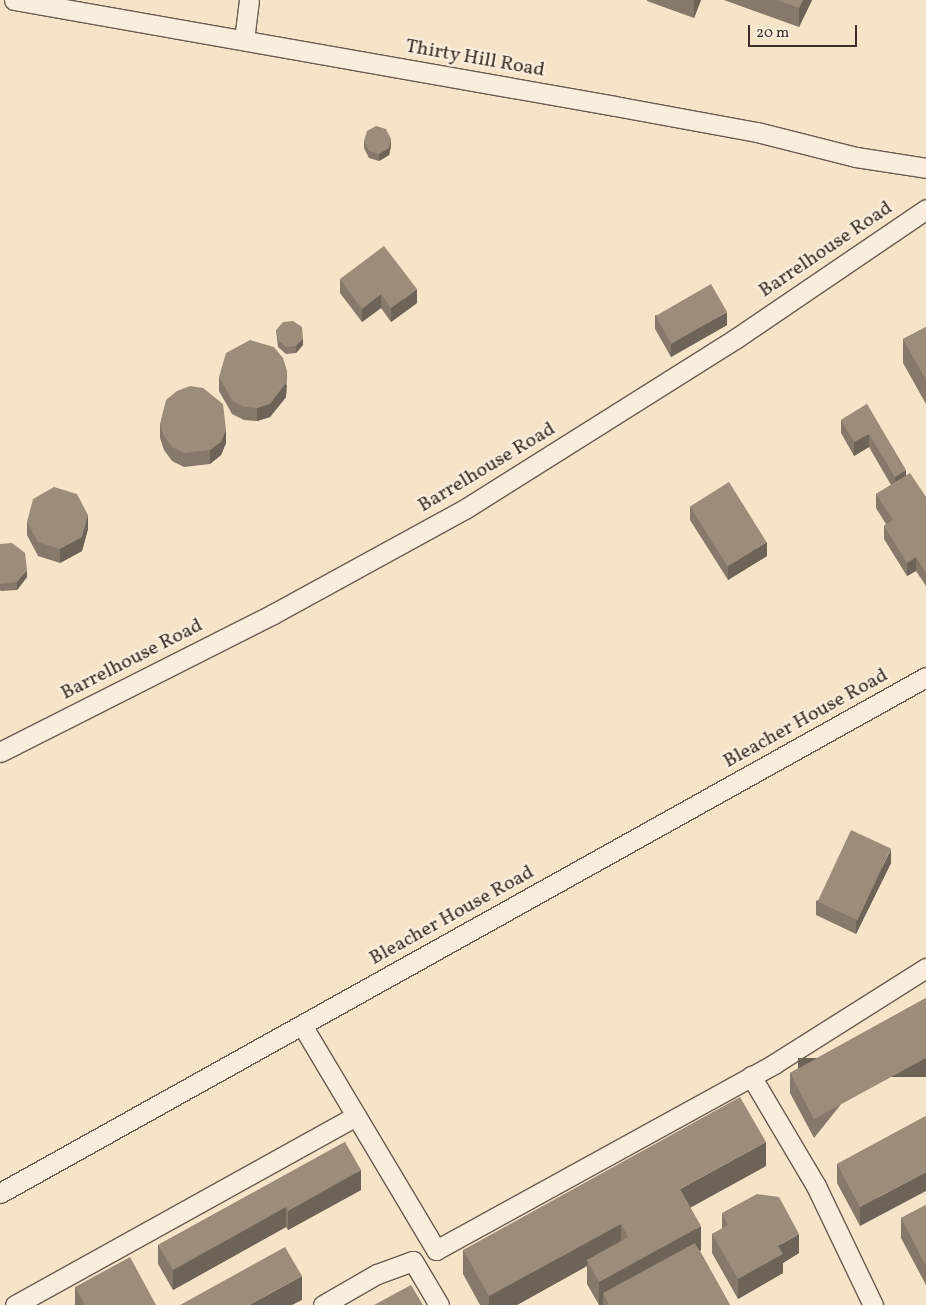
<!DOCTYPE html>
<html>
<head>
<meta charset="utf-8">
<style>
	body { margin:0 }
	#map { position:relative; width:926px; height:1305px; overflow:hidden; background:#f6e4c9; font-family:Vollkorn,serif }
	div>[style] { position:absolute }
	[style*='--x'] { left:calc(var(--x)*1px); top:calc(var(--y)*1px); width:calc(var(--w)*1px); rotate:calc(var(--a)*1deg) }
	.roads { filter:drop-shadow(1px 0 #6a5c50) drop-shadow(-1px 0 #6a5c50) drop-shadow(0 1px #6a5c50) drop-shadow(0 -1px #6a5c50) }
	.lane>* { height:19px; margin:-9.5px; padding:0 9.5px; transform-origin:9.5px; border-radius:9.5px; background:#f9eddc }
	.wall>* { inset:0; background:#86796a }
	.shaded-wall>* { inset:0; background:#6d6356; transform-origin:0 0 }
	.building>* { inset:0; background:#9c8d7b; transform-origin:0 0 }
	span { translate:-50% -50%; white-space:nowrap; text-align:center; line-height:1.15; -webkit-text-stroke:4.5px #f9eddc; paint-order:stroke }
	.street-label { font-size:20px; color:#3b2f27 }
	.scale { position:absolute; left:748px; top:25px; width:109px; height:22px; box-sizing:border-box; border:2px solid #3b2f27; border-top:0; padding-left:6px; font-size:15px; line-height:18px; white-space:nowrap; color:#3b2f27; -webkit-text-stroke:4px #f9eddc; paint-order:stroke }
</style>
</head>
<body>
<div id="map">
	<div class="roads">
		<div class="lane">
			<div style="--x:14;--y:0;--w:610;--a:10"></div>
			<div style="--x:615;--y:106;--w:144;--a:10.4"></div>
			<div style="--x:757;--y:132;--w:102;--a:14.2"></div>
			<div style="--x:856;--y:157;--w:71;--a:8.9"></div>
			<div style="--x:244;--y:40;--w:40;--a:-82.9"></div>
			<div style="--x:0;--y:752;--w:306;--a:-26.8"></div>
			<div style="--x:273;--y:614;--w:219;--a:-28.7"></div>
			<div style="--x:465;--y:509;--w:319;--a:-32.2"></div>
			<div style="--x:735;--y:339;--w:231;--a:-34.2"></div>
			<div style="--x:302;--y:1025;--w:262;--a:59.2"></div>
			<div style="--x:436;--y:1250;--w:386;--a:-28.8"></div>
			<div style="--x:774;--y:1064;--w:180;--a:-32.3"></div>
			<div style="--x:751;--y:1076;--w:128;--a:59.4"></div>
			<div style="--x:816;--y:1186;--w:132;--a:64.4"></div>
			<div style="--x:0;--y:1193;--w:1060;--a:-29.13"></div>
			<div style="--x:15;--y:1305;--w:390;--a:-29"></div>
			<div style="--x:323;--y:1305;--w:62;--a:-29.9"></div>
			<div style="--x:377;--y:1274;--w:38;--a:-20"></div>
			<div style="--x:413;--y:1261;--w:51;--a:59.4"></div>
		</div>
	</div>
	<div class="wall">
		<div style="clip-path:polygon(647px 0,701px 0,694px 18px,647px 1px)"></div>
		<div style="clip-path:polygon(724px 0,812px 0,799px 27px)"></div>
		<div style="clip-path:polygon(364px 141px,391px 146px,389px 155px,379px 161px,369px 158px,364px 148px)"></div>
		<div style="clip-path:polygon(340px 279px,417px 303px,391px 322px,381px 308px,362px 322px,340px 293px)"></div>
		<div style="clip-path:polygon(655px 315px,727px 325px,671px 357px,655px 329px)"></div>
		<div style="clip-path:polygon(926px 327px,926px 404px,903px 363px,903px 339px)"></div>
		<div style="clip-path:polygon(276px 330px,303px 345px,296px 353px,286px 354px,278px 347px)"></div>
		<div style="clip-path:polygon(219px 377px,287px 385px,286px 397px,270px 417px,257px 421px,244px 420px,232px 414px,219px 391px)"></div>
		<div style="clip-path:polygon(867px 404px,906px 475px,926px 497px,926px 586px,916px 571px,907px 576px,884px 539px,884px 526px,886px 524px,876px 508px,876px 494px,891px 485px,869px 447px,854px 456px,841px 433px,841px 420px)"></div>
		<div style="clip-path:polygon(160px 424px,226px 443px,221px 455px,210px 464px,184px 467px,172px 461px,164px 450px,160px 438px)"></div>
		<div style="clip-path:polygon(690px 506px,767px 556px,728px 580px,690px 520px)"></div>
		<div style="clip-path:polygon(27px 522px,88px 529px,82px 551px,60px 563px,38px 556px,27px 535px)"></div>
		<div style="clip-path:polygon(0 544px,27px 577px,17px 590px,1px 591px,0 590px)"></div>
		<div style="clip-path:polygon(891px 863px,856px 934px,816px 915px,816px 901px)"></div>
		<div style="clip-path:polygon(926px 998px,814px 1138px,790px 1093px,790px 1073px)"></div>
		<div style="clip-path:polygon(926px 1116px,860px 1226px,837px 1183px,837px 1164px)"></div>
		<div style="clip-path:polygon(345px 1142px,361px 1190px,288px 1230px,286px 1227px,173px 1290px,158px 1264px,158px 1245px)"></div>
		<div style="clip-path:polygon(766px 1166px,690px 1208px,701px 1250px,700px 1251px,730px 1305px,599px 1305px,587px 1284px,587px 1266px,517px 1305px,480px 1305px,463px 1274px,463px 1250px)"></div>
		<div style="clip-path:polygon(926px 1205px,926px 1285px,901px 1238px,901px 1218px)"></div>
		<div style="clip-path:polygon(722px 1213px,799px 1253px,783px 1263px,783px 1273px,738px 1299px,712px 1253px,712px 1234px,722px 1229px)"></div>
		<div style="clip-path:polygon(75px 1287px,156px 1305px,75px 1305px)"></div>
	</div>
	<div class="shaded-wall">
		<div style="clip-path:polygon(694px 0,701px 0,694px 18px)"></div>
		<div style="clip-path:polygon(803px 0,812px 0,799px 27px,799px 8px)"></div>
		<div style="clip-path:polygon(391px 139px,391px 146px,389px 155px,379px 161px,379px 154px)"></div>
		<div style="clip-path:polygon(417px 289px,417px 303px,391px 322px,391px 308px)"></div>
		<div style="clip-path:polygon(381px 294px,381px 308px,362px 322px,362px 309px)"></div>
		<div style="clip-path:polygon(727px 312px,727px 325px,671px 357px,671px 343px)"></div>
		<div style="clip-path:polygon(303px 338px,303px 345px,296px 353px,296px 346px)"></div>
		<div style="clip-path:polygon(287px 371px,286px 397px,270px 417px,257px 421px,257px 408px)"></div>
		<div style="clip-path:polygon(226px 430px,226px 443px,221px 455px,210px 464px,210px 450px)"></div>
		<div style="clip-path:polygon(869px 434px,869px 447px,854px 456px,854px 442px)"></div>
		<div style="clip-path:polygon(906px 470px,906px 484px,895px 491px,895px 477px)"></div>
		<div style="clip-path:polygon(88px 515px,88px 529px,82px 551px,60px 563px,60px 549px)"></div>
		<div style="clip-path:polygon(767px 542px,767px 556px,728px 580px,728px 566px)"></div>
		<div style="clip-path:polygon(916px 557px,916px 571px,907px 576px,907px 563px)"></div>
		<div style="clip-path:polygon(27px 570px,27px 577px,17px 590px,17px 582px)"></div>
		<div style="clip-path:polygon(891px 849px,891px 863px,856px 934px,856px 921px)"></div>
		<div style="left:926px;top:1058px;width:19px;height:128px;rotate:90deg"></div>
		<div style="clip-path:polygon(766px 1142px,766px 1166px,680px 1213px,680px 1189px)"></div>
		<div style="clip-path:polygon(361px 1170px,361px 1190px,288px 1230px,288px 1211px)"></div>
		<div style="clip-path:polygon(926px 1172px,926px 1191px,860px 1226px,860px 1207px)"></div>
		<div style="clip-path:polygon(286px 1207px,286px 1227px,173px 1290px,173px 1270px)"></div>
		<div style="clip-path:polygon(621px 1224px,621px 1248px,587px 1260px,587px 1266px,517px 1305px,489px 1305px,489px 1296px)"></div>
		<div style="clip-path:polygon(701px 1226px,701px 1250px,608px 1302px,603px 1293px,603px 1305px,599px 1305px,599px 1282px)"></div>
		<div style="clip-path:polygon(799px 1234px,799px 1253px,783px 1263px,783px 1273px,738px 1299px,738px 1279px,778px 1246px)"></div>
		<div style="clip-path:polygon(302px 1276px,302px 1300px,292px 1305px,249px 1305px)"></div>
	</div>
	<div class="building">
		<div style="clip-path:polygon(777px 0,803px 0,799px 8px)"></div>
		<div style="clip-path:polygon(376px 126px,386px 129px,391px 139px,389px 148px,379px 154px,369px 151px,364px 141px,367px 131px)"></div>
		<div style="clip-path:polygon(384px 246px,417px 289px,391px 308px,381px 294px,362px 309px,340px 279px)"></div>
		<div style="left:711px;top:284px;width:32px;height:64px;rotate:60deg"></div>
		<div style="clip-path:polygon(293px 321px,302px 327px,303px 338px,296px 346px,286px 347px,278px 340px,276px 330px,283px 322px)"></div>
		<div style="clip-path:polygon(926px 327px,926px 380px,903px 339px)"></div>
		<div style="clip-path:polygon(250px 340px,274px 347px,283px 358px,287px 371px,286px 383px,270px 404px,257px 408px,244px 407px,232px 400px,219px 377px,226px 353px)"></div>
		<div style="clip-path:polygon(190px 386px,203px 388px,223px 404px,226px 430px,221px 442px,210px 450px,184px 453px,172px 447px,164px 436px,160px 424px,166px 400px,177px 391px)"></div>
		<div style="clip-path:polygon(867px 404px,906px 470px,895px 477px,869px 434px,854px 442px,841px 420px)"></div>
		<div style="clip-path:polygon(910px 473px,926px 497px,926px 573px,916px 557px,907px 563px,884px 526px,893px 520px,876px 494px)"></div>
		<div style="left:729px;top:482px;width:71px;height:46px;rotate:58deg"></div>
		<div style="clip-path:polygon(54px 487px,77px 494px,88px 515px,82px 537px,60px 549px,38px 542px,27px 522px,33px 499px)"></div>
		<div style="clip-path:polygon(12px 543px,25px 553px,27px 570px,17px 582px,1px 584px,0 583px,0 544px)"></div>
		<div style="left:851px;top:830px;width:44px;height:79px;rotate:25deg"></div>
		<div style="clip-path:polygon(926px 998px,926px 1058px,814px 1119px,790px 1073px)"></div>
		<div style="clip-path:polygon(740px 1097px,766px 1142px,680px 1189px,701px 1226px,599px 1282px,587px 1260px,628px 1237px,621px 1224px,489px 1296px,463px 1250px)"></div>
		<div style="clip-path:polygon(926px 1116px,926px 1172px,860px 1207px,837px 1164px)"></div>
		<div style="clip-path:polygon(345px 1142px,361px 1170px,288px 1211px,286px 1207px,173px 1270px,158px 1245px)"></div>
		<div style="clip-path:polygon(757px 1194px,779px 1197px,799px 1234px,778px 1246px,783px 1254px,738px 1279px,712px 1234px,728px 1225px,722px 1213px)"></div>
		<div style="clip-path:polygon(926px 1205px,926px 1266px,901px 1218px)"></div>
		<div style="clip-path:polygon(695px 1243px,730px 1305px,609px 1305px,603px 1293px)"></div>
		<div style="clip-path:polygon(285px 1247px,302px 1276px,249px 1305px,180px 1305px)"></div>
		<div style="clip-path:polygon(130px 1257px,156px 1305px,85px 1305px,75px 1287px)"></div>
		<div style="clip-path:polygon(411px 1285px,423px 1305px,374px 1305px)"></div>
	</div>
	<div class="street-label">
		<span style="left:475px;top:59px;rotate:10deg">Thirty Hill Road</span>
		<span style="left:826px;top:250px;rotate:-34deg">Barrelhouse Road</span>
		<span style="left:487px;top:468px;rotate:-31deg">Barrelhouse Road</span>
		<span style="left:132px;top:660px;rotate:-27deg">Barrelhouse Road</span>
		<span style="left:806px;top:719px;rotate:-29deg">Bleacher House Road</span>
		<span style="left:452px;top:916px;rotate:-29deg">Bleacher House Road</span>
	</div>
	<div class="scale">20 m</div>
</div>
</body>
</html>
